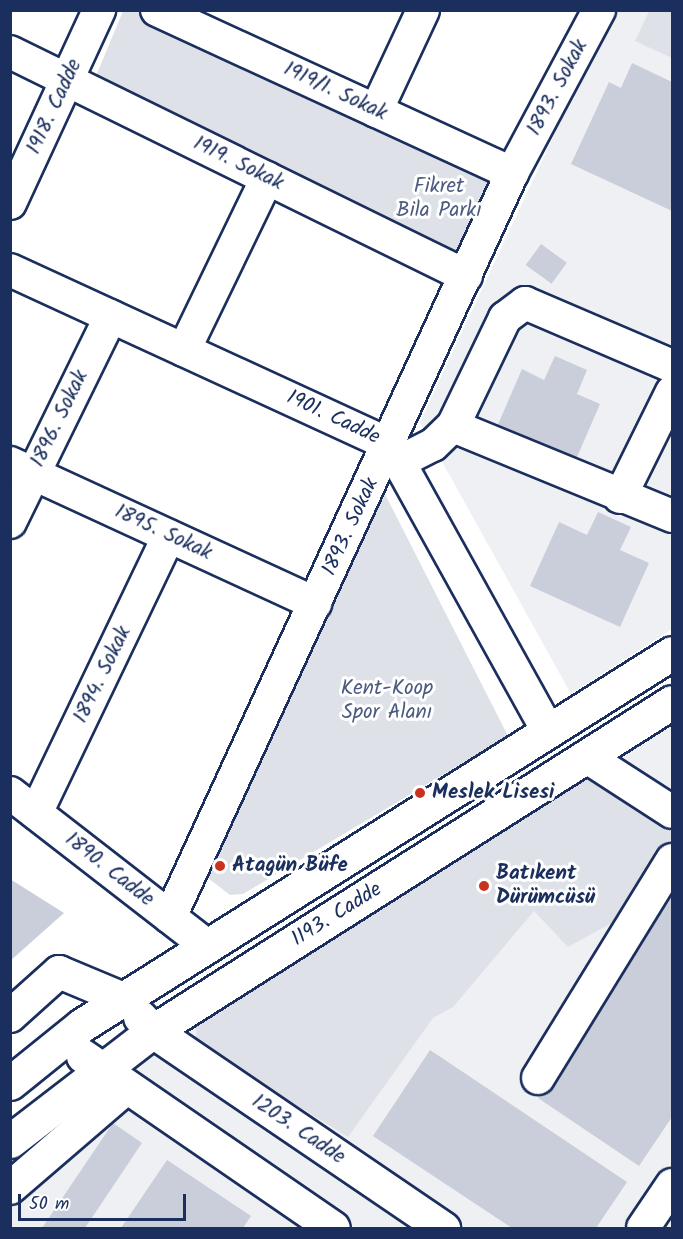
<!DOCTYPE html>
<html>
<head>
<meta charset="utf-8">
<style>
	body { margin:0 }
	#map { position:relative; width:683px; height:1239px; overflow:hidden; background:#fff; font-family:Kalam,sans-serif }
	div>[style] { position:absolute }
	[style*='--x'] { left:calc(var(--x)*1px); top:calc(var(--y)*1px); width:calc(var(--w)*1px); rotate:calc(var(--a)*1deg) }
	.built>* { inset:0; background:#eff0f4 }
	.green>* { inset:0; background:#dee1e7 }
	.building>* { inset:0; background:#caceda; transform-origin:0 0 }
	.roads { filter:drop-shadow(2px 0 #1b2f5e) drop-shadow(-2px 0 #1b2f5e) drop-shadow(0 2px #1b2f5e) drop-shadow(0 -2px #1b2f5e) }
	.minor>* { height:32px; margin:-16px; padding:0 16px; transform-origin:16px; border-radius:16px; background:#fff }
	.major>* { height:33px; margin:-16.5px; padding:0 16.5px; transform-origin:16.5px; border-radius:16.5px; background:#fff }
	.dots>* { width:16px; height:16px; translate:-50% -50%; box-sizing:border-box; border:3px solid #fff; border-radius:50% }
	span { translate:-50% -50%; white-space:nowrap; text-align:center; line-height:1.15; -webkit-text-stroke:6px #fff; paint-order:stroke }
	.street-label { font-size:21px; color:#1b2f5e }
	.park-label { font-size:21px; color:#4c5c80 }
	.poi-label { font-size:21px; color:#1b2f5e; font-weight:700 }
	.left { translate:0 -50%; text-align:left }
	.frame { position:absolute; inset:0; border:12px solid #1b2f5e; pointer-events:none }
	.scale { position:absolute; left:18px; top:1194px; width:168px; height:27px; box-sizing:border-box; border:3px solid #1b2f5e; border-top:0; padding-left:8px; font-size:18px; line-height:21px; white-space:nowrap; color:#1b2f5e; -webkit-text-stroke:4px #fff; paint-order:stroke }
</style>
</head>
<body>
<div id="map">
	<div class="built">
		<div style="clip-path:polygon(612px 11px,672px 11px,672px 629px,571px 694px,420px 422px)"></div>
		<div style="clip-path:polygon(672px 720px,672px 1228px,11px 1228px,11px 1150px,83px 1091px)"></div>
	</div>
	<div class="green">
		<div style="clip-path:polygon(123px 11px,138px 11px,503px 175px,460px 259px,93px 83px)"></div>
		<div style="clip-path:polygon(649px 11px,672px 11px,672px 58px,635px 41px)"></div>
		<div style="clip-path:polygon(385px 494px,508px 736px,243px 894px,230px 895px,204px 875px)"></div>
		<div style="clip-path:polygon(584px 774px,672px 830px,672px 838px,617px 920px,568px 947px,534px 911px,453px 1007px,433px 1018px,348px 1137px,197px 1043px,195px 1014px)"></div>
	</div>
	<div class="building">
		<div style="clip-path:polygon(632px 63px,672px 82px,672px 211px,571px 164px,609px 82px,621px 88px)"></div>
		<div style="left:541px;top:244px;width:32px;height:26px;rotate:36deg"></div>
		<div style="clip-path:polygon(555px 356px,587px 370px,577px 394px,600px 404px,574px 464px,496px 429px,522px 369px,544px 380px)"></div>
		<div style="clip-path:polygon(598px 512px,631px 527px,620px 550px,649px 563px,620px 627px,530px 586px,559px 522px,587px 535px)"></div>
		<div style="clip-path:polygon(10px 879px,64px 913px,10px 961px)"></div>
		<div style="clip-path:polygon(672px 896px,672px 1117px,639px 1166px,538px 1098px)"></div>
		<div style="clip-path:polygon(430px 1050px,627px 1182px,596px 1228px,512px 1228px,373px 1136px)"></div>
		<div style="clip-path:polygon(113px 1123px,142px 1143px,85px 1228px,42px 1228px)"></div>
		<div style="clip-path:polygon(167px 1160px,251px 1216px,243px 1228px,121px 1228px)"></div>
	</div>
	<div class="roads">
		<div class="minor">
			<div style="--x:157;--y:10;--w:391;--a:24.7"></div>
			<div style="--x:10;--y:52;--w:508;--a:26.16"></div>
			<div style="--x:376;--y:111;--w:111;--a:-65"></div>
			<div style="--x:10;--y:203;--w:213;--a:-65.2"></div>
			<div style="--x:10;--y:270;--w:417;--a:24.7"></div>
			<div style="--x:389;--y:444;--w:328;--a:61"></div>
			<div style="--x:184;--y:350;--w:191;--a:-64.2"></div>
			<div style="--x:453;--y:426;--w:237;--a:22.3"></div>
			<div style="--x:399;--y:462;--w:38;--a:-27"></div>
			<div style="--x:433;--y:445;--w:28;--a:-44"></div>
			<div style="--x:453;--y:426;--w:120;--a:-64.3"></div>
			<div style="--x:505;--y:318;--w:25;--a:-37"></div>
			<div style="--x:525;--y:303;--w:160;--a:23.2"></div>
			<div style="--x:10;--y:463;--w:336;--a:24.7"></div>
			<div style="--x:620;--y:497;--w:117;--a:-63.7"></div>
			<div style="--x:10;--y:522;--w:229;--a:-63.9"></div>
			<div style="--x:587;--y:757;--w:101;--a:32.9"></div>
			<div style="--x:10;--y:793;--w:249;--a:37.8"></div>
			<div style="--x:36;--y:813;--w:307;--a:-64.4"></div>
			<div style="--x:170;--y:917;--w:819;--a:-65.31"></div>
			<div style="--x:512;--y:173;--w:185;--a:-61.9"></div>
			<div style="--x:10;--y:1016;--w:66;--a:-41.9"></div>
			<div style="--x:59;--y:972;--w:70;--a:22.6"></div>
			<div style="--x:538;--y:1078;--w:256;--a:-58.4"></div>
			<div style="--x:10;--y:1188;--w:152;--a:-40.7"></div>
			<div style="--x:643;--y:1228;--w:52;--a:-56"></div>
		</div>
		<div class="major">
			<div style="--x:140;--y:1017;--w:19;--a:47"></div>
			<div style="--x:153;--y:1031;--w:351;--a:34.2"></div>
			<div style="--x:83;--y:1056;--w:303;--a:34.5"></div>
			<div style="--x:10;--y:1083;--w:92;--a:-38.9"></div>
			<div style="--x:82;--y:1025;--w:697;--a:-32.23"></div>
			<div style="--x:10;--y:1141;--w:180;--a:-37.6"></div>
			<div style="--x:153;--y:1031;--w:614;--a:-32.37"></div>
		</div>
	</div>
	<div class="dots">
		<div style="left:420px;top:793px;background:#c8321e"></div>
		<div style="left:220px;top:866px;background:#c8321e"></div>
		<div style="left:484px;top:886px;background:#c8321e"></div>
	</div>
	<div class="street-label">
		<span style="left:558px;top:88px;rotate:-62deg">1893. Sokak</span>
		<span style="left:335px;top:92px;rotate:25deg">1919/1. Sokak</span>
		<span style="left:55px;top:107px;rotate:-65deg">1918. Cadde</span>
		<span style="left:238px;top:164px;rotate:26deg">1919. Sokak</span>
		<span style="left:333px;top:418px;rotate:25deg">1901. Cadde</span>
		<span style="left:60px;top:419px;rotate:-64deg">1896. Sokak</span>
		<span style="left:351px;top:527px;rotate:-65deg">1893. Sokak</span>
		<span style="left:163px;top:533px;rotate:25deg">1895. Sokak</span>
		<span style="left:103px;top:675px;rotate:-64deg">1894. Sokak</span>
		<span style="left:109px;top:870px;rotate:38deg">1890. Cadde</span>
		<span style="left:337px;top:915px;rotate:-32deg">1193. Cadde</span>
		<span style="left:298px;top:1130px;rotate:34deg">1203. Cadde</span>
	</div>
	<div class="park-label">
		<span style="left:439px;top:199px">Fikret<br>Bila Parkı</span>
		<span style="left:387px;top:701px">Kent-Koop<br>Spor Alanı</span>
	</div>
	<div class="poi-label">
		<span class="left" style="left:432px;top:793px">Meslek Lisesi</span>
		<span class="left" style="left:232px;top:866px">Atagün Büfe</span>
		<span class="left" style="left:496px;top:886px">Batıkent<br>Dürümcüsü</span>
	</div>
	<div class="frame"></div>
	<div class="scale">50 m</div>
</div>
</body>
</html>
